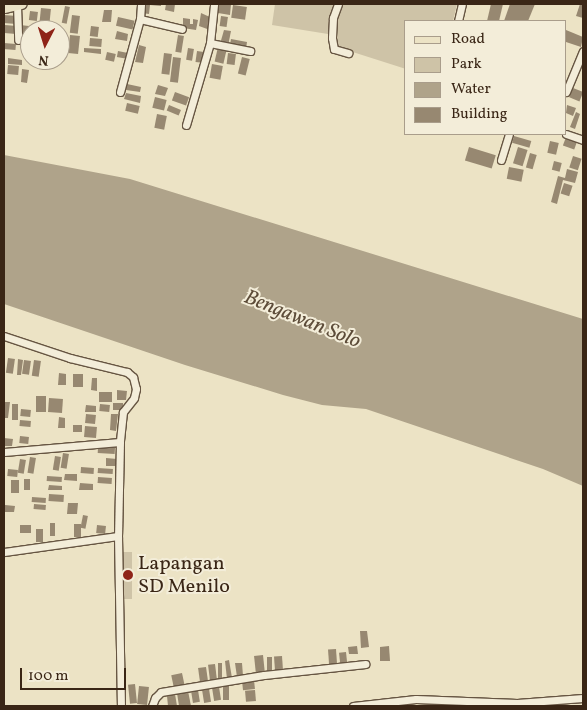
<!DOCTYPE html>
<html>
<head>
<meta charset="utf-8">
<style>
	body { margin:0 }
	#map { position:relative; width:587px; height:710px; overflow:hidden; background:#ece3c5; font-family:Vollkorn,serif }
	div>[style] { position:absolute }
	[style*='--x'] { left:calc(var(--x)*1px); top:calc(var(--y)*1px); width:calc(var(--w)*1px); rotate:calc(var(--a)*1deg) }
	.green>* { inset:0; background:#cec3a7; transform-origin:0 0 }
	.water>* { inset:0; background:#afa38a }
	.building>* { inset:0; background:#978871; transform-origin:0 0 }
	.roads { filter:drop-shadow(1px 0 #665542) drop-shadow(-1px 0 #665542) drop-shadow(0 1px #665542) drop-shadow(0 -1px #665542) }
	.minor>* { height:7px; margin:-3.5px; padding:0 3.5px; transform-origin:3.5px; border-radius:3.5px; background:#f3edd9 }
	.major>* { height:9px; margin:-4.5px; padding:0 4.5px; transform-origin:4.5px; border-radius:4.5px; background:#ece3c5 }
	.dots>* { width:14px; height:14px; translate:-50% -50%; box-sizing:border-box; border:2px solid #f3edd9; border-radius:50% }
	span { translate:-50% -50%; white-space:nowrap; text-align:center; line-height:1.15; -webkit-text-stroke:4px #f3edd9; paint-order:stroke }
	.poi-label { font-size:20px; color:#3a2616 }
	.left { translate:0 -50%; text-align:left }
	.water-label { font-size:21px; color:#5d4c39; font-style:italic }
	.frame { position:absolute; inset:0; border:5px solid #3a2616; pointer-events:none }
	.legend { position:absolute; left:404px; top:20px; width:162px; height:115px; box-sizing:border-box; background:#f3edd9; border:1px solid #a99d8b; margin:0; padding:6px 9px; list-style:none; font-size:15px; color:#3a2616 }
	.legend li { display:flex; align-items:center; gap:10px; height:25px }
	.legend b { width:25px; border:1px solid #a99d8b }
	.north { position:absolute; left:20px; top:20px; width:50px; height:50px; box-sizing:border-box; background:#f3edd9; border:1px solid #a99d8b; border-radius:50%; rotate:185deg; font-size:14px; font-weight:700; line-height:20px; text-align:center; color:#3a2616 }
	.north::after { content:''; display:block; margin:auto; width:18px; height:22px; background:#8f2418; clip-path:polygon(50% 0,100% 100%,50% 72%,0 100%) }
	.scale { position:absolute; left:20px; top:668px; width:106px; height:22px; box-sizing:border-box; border:2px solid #3a2616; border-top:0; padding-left:6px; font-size:15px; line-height:18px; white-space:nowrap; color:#3a2616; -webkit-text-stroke:4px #f3edd9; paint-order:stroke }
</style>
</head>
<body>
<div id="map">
	<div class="green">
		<div style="clip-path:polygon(275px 4px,334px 4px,328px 34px,272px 25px)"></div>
		<div style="clip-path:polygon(343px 4px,457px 4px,453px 21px,406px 21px,406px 69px,337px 47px,338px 16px)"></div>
		<div style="left:123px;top:552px;width:9px;height:47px"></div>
	</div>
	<div class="water">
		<div style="clip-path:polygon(4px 155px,130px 179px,583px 319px,583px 486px,543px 469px,366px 409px,322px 405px,283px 395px,185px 365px,4px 304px)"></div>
	</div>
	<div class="building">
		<div style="clip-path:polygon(143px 4px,161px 4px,161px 6px,150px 5px,149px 14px,142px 13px)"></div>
		<div style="clip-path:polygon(166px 4px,175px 4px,174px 12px,165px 10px)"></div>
		<div style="clip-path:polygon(219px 4px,231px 4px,230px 15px,218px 13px)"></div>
		<div style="clip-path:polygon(491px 4px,503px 4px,499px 21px,487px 21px)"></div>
		<div style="clip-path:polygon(510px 4px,535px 4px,528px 21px,504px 21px)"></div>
		<div style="clip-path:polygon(580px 4px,583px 4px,583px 18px,576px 16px)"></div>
		<div style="left:233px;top:5px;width:14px;height:13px;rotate:8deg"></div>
		<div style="left:65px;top:6px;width:5px;height:17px;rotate:11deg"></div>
		<div style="left:41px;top:8px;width:10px;height:14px;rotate:6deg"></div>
		<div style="clip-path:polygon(104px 10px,112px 10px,111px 22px,102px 22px)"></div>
		<div style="left:30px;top:11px;width:8px;height:9px;rotate:7deg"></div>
		<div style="clip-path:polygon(201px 13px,212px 18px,210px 30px,199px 26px)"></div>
		<div style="left:4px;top:15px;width:13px;height:8px;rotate:4deg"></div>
		<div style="left:72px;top:15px;width:8px;height:18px;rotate:7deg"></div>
		<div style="left:221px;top:16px;width:7px;height:10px;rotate:8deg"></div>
		<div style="left:118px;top:17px;width:17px;height:9px;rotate:13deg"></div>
		<div style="clip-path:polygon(183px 18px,190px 19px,190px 24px,193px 24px,193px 19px,198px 20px,196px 30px,183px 28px)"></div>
		<div style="clip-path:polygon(40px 23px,52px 24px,51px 30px,39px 30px)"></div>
		<div style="left:5px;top:25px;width:12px;height:8px;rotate:5deg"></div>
		<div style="left:20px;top:25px;width:9px;height:11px;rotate:6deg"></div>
		<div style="left:91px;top:26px;width:8px;height:10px;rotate:7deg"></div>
		<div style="clip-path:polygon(224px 30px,231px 31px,228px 46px,220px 44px)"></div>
		<div style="clip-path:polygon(566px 30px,583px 37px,581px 47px,566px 42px)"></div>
		<div style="clip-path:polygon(117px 31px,128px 34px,127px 41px,115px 39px)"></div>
		<div style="left:70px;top:35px;width:10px;height:18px;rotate:6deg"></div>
		<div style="left:178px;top:35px;width:6px;height:17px;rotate:9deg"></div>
		<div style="left:90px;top:38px;width:12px;height:8px;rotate:5deg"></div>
		<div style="clip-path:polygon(231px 39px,247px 42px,246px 49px,230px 45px)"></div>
		<div style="left:4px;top:43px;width:12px;height:6px;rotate:5deg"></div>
		<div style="clip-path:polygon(139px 45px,146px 47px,143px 63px,135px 62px)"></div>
		<div style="left:218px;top:47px;width:9px;height:15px;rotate:13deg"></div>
		<div style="clip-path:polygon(84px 48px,101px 49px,101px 54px,84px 52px)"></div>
		<div style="left:188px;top:48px;width:6px;height:12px;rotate:9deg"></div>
		<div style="left:118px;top:51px;width:10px;height:6px;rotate:11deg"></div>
		<div style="left:197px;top:51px;width:7px;height:11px;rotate:8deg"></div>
		<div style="left:107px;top:52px;width:9px;height:8px;rotate:13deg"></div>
		<div style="left:164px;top:53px;width:8px;height:21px;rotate:7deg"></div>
		<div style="left:228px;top:53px;width:8px;height:11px;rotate:7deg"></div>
		<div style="left:173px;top:57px;width:8px;height:25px;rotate:7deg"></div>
		<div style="left:242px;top:57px;width:8px;height:17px;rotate:14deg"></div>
		<div style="clip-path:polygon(8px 58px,22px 60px,22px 65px,8px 64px)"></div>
		<div style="clip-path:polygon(38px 60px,51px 60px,50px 69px,38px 68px)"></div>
		<div style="left:212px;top:64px;width:11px;height:14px;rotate:10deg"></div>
		<div style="left:8px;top:65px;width:11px;height:9px;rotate:5deg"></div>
		<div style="clip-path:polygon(22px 69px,29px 70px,27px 83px,21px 82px)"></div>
		<div style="clip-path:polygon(127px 84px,141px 87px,140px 92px,126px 90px)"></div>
		<div style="clip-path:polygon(158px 85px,168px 88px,165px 96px,155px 94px)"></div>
		<div style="left:573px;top:88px;width:11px;height:10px;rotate:22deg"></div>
		<div style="left:175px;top:92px;width:15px;height:9px;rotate:20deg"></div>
		<div style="clip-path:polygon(126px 93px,141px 96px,140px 103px,124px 99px)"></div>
		<div style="left:155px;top:97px;width:12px;height:11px;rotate:14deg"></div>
		<div style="left:127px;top:103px;width:13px;height:8px;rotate:13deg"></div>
		<div style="left:169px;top:105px;width:13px;height:6px;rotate:23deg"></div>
		<div style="clip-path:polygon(567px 105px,576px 108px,573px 116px,566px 113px)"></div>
		<div style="clip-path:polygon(576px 112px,580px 114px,575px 129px,570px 127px)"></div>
		<div style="left:157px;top:114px;width:10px;height:14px;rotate:11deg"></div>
		<div style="left:514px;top:136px;width:18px;height:7px;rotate:16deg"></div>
		<div style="left:566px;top:137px;width:12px;height:9px;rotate:20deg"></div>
		<div style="left:550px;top:141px;width:9px;height:12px;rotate:13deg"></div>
		<div style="left:469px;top:147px;width:28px;height:14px;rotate:17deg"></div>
		<div style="left:518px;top:147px;width:10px;height:17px;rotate:17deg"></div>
		<div style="left:530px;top:153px;width:7px;height:15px;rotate:16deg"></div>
		<div style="left:573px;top:156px;width:9px;height:12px;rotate:18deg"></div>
		<div style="left:554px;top:161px;width:8px;height:9px;rotate:14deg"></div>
		<div style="left:509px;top:167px;width:15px;height:12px;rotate:11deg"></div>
		<div style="clip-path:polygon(567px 169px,578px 172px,575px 183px,563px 180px,557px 204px,551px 202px,558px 176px,565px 178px)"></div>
		<div style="left:564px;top:183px;width:9px;height:11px;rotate:18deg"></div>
		<div style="left:8px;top:358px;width:7px;height:15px;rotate:8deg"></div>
		<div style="clip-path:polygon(18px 359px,23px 360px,21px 375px,17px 375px)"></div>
		<div style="left:24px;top:360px;width:7px;height:14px;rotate:8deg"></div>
		<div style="left:34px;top:360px;width:7px;height:16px;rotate:8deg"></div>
		<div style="clip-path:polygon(59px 373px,66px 374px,66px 385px,58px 385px)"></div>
		<div style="left:73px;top:374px;width:10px;height:13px"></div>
		<div style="clip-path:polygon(92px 378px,97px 378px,97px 391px,91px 390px)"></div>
		<div style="clip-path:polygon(117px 390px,127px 391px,126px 400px,117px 400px)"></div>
		<div style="left:99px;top:392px;width:13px;height:10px"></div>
		<div style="left:36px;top:396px;width:10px;height:16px"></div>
		<div style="left:49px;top:398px;width:14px;height:14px;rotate:4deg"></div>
		<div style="clip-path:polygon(4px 402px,10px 402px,8px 418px,4px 418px)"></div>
		<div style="left:113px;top:403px;width:10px;height:7px"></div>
		<div style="left:12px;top:404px;width:6px;height:16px"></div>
		<div style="left:100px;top:404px;width:10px;height:7px;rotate:6deg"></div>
		<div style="clip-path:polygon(86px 405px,96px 406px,96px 412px,85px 412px)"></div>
		<div style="left:21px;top:409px;width:10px;height:7px;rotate:6deg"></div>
		<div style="left:86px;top:414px;width:10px;height:9px;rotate:6deg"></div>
		<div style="clip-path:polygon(111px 414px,118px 414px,116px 431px,110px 430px)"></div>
		<div style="clip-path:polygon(59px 417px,65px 418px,65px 428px,58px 428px)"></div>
		<div style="left:20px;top:420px;width:11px;height:6px;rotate:5deg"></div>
		<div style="left:73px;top:425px;width:9px;height:7px"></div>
		<div style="left:85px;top:426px;width:12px;height:11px;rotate:5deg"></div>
		<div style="left:20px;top:436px;width:9px;height:7px;rotate:6deg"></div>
		<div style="clip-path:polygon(4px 438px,13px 439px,12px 446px,4px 446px)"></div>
		<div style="left:98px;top:447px;width:17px;height:6px;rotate:3deg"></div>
		<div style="left:63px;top:453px;width:6px;height:15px;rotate:9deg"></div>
		<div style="left:55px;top:456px;width:6px;height:14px;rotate:9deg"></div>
		<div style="left:30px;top:457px;width:6px;height:16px;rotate:9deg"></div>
		<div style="clip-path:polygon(106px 458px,117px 459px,116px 466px,106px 466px)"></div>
		<div style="left:20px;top:459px;width:6px;height:14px;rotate:9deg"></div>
		<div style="left:81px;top:467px;width:13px;height:6px;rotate:4deg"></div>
		<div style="left:98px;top:468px;width:15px;height:5px;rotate:4deg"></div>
		<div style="left:8px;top:469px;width:10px;height:7px;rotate:6deg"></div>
		<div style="clip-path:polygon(65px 474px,77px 474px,77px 481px,64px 480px)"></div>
		<div style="left:47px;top:476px;width:15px;height:5px;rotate:4deg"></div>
		<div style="left:98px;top:477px;width:14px;height:6px;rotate:4deg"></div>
		<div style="left:24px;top:479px;width:6px;height:11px"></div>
		<div style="left:11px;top:480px;width:8px;height:13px"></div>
		<div style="clip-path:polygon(80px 483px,93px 484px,93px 490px,79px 490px)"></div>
		<div style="clip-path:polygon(49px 485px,62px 486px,62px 490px,48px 490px)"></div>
		<div style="left:49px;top:494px;width:15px;height:7px;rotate:4deg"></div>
		<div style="left:32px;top:497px;width:14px;height:5px;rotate:4deg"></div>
		<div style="clip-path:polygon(68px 503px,78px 503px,77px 514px,67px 514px)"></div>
		<div style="left:34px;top:504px;width:12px;height:5px;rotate:5deg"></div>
		<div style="clip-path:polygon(5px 505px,15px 506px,14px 512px,5px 512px)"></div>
		<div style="left:83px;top:515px;width:5px;height:13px;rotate:11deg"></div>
		<div style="left:50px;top:523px;width:5px;height:13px"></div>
		<div style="left:74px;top:524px;width:7px;height:13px"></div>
		<div style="left:20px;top:525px;width:11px;height:8px"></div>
		<div style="left:97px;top:525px;width:9px;height:8px;rotate:6deg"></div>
		<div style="left:36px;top:529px;width:7px;height:13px"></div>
		<div style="clip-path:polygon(360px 631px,367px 631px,369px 647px,361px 648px)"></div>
		<div style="clip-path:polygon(357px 646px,358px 654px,349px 654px,348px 647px)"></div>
		<div style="clip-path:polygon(389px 646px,390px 661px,380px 661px,380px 647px)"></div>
		<div style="left:336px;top:649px;width:15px;height:8px;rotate:86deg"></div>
		<div style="left:346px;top:652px;width:10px;height:7px;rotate:84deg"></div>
		<div style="left:263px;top:655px;width:18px;height:9px;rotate:84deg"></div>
		<div style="left:282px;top:656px;width:14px;height:8px;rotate:86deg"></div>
		<div style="left:267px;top:657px;width:5px;height:14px"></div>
		<div style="clip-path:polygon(229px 660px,232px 678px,227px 679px,225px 661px)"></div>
		<div style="left:218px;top:663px;width:4px;height:16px"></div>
		<div style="clip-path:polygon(235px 663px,242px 663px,243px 676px,237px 677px)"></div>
		<div style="left:215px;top:664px;width:16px;height:7px;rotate:83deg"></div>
		<div style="left:206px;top:667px;width:15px;height:8px;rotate:82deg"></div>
		<div style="left:182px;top:673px;width:14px;height:11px;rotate:78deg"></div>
		<div style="left:254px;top:680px;width:9px;height:12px;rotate:84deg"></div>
		<div style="left:135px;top:684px;width:19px;height:7px;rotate:84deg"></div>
		<div style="left:139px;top:686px;width:10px;height:18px;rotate:6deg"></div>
		<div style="left:223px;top:686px;width:6px;height:14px"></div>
		<div style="left:219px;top:687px;width:13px;height:7px;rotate:81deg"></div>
		<div style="left:209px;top:689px;width:13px;height:7px;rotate:81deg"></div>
		<div style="left:198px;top:690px;width:12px;height:7px;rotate:81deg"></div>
		<div style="left:255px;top:690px;width:11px;height:10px;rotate:85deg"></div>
		<div style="clip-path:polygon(188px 691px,191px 706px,179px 706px,177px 693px)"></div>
		<div style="clip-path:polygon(175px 694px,177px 706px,168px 706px,167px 696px)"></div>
	</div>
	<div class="roads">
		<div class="minor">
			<div style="--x:338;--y:4;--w:15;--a:110"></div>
			<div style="--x:333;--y:18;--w:20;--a:93"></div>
			<div style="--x:332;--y:38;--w:11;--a:80"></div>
			<div style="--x:334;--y:49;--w:15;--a:16"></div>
			<div style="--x:17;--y:5;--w:35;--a:88"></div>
			<div style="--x:140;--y:19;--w:43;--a:13.4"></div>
			<div style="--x:458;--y:21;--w:17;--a:-77"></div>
			<div style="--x:210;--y:43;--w:41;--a:11.3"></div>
			<div style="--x:120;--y:92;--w:76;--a:-74.7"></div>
			<div style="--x:140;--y:19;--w:15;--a:-86"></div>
			<div style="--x:566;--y:92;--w:44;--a:-67.5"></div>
			<div style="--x:186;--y:125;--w:85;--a:-73.7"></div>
			<div style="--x:210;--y:43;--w:39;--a:-84"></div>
			<div style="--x:566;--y:134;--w:18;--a:19"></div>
			<div style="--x:501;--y:160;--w:27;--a:-73"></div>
			<div style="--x:4;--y:336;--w:70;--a:18.4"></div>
			<div style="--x:70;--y:358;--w:59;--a:13.8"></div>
			<div style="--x:127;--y:372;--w:8;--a:40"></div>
			<div style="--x:133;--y:377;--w:12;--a:76"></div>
			<div style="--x:136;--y:389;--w:9;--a:103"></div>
			<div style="--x:134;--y:398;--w:18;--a:128"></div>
			<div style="--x:123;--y:412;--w:30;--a:96"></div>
			<div style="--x:4;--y:452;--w:116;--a:-4.9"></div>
			<div style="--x:120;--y:442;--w:94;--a:91.2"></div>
			<div style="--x:4;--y:552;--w:115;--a:-8"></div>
			<div style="--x:118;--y:536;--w:170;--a:89"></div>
			<div style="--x:152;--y:706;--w:9;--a:-69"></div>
			<div style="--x:155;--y:698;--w:8;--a:-45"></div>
			<div style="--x:161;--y:692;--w:104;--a:-9.4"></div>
			<div style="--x:264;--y:675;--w:102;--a:-6.2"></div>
			<div style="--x:353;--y:706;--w:63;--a:-6.3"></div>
			<div style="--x:416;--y:699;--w:101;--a:2.3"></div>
			<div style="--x:517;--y:703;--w:66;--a:-4.3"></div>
		</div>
		<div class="major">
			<div style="--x:4;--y:8;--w:18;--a:-13"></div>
		</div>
	</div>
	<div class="dots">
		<div style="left:128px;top:575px;background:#8f2418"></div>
	</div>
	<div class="poi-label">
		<span class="left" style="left:138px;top:576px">Lapangan<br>SD Menilo</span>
	</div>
	<div class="water-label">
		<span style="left:302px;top:320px;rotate:22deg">Bengawan Solo</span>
	</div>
	<div class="frame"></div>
	<ul class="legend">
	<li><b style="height:6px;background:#ece3c5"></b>Road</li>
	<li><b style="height:14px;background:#cec3a7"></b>Park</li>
	<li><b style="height:14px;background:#afa38a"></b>Water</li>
	<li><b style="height:14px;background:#978871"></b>Building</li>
	</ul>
	<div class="north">N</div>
	<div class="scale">100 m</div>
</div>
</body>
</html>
